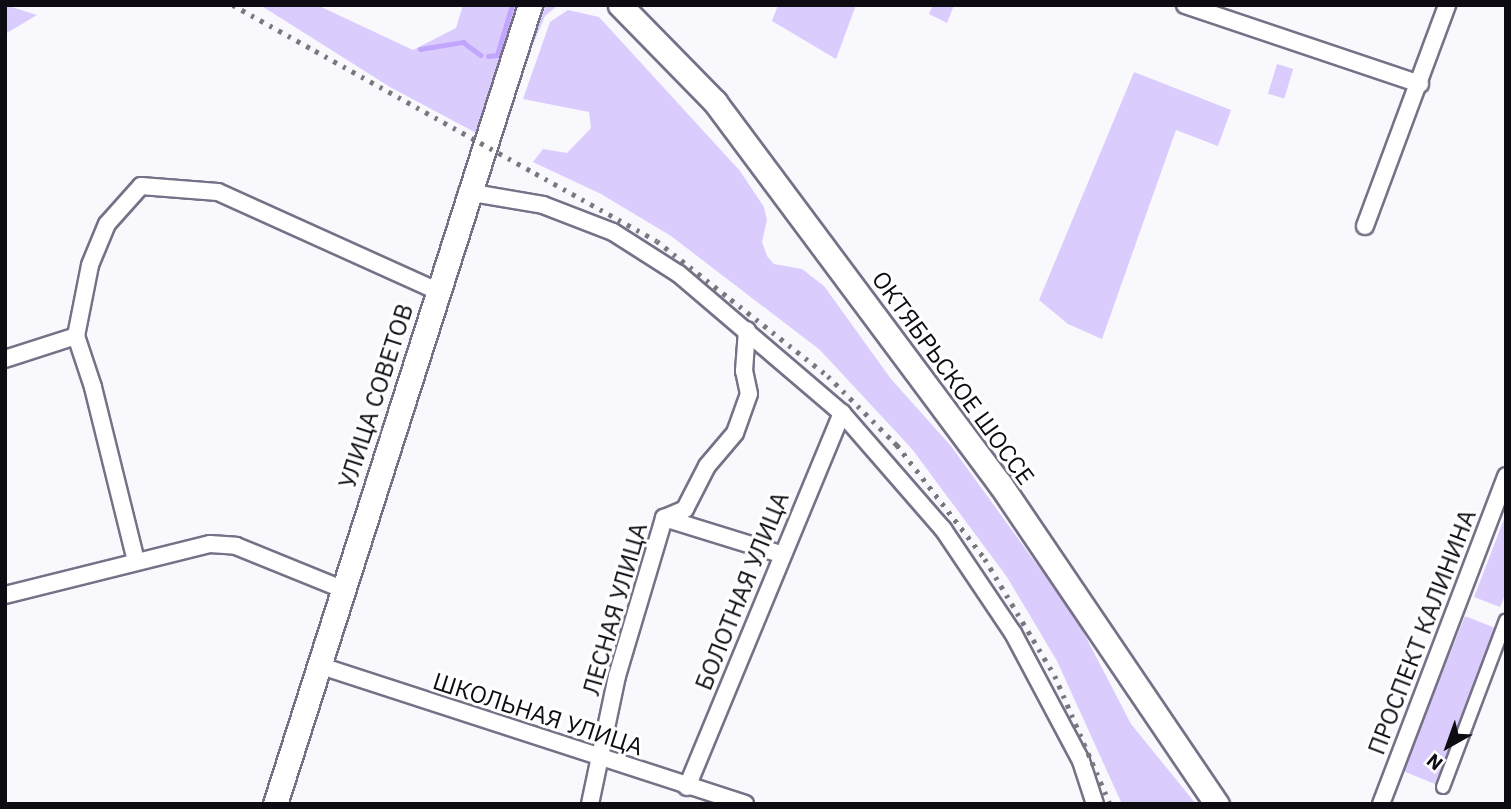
<!DOCTYPE html>
<html>
<head>
<meta charset="utf-8">
<style>
	body { margin:0 }
	#map { position:relative; width:1511px; height:809px; overflow:hidden; background:#f9f8fd; font-family:"IBM Plex Sans",sans-serif }
	div>[style] { position:absolute }
	[style*='--x'] { left:calc(var(--x)*1px); top:calc(var(--y)*1px); width:calc(var(--w)*1px); rotate:calc(var(--a)*1deg) }
	.green>* { inset:0; background:#dbccfe; transform-origin:0 0 }
	.stream>* { height:4.5px; margin:-2.25px; padding:0 2.25px; transform-origin:2.25px; border-radius:2.25px; background:#c2a6fe }
	.roads { filter:drop-shadow(2px 0 #777187) drop-shadow(-2px 0 #777187) drop-shadow(0 2px #777187) drop-shadow(0 -2px #777187) }
	.pedestrian>* { height:12px; margin:-6px; padding:0 6px; transform-origin:6px; border-radius:6px; background:#fff }
	.minor>* { height:16px; margin:-8px; padding:0 8px; transform-origin:8px; border-radius:8px; background:#fff }
	.secondary>* { height:23px; margin:-11.5px; padding:0 11.5px; transform-origin:11.5px; border-radius:11.5px; background:#fff }
	.rail>* { height:4.5px; margin-top:-2.25px; transform-origin:0; background:repeating-linear-gradient(90deg,#79777e 0 3.5px,transparent 0 10.5px) }
	span { translate:-50% -50%; white-space:nowrap; text-align:center; line-height:1.15; -webkit-text-stroke:6px #fff; paint-order:stroke }
	.street-label { font-size:24px; color:#0e0b13 }
	.frame { position:absolute; inset:0; border:7px solid #0e0b13; pointer-events:none }
	.north { position:absolute; left:1413px; top:711px; width:70px; height:70px; -webkit-text-stroke:5px #fff; paint-order:stroke; rotate:220deg; font-size:19px; font-weight:700; line-height:28px; text-align:center; color:#0e0b13 }
	.north::after { content:''; display:block; margin:auto; width:24px; height:32px; background:#0e0b13; clip-path:polygon(50% 0,100% 100%,50% 72%,0 100%) }
</style>
</head>
<body>
<div id="map">
	<div class="green">
		<div style="clip-path:polygon(5px 5px,37px 15px,5px 34px)"></div>
		<div style="clip-path:polygon(260px 5px,317px 5px,413px 50px,456px 28px,463px 5px,518px 5px,478px 134px,390px 87px)"></div>
		<div style="clip-path:polygon(546px 5px,558px 5px,545px 16px,521px 73px)"></div>
		<div style="clip-path:polygon(778px 5px,856px 5px,836px 59px,772px 21px)"></div>
		<div style="clip-path:polygon(933px 5px,954px 5px,947px 23px,929px 14px)"></div>
		<div style="clip-path:polygon(568px 10px,599px 17px,740px 171px,764px 207px,767px 220px,762px 242px,767px 256px,774px 264px,802px 269px,824px 286px,891px 379px,951px 446px,1077px 620px,1131px 724px,1196px 804px,1122px 804px,1057px 661px,1007px 577px,912px 449px,820px 350px,671px 236px,601px 194px,533px 162px,543px 149px,567px 153px,591px 128px,589px 112px,523px 99px,550px 22px)"></div>
		<div style="left:1277px;top:64px;width:17px;height:31px;rotate:17deg"></div>
		<div style="clip-path:polygon(1134px 72px,1231px 110px,1218px 146px,1176px 130px,1102px 339px,1068px 324px,1039px 300px)"></div>
		<div style="clip-path:polygon(1506px 514px,1506px 593px,1500px 607px,1474px 597px)"></div>
		<div style="left:1465px;top:616px;width:35px;height:167px;rotate:22deg"></div>
	</div>
	<div class="stream">
		<div style="--x:420;--y:49;--w:44;--a:-9.2"></div>
		<div style="--x:463;--y:42;--w:22;--a:36"></div>
		<div style="--x:488;--y:56;--w:9;--a:-6"></div>
		<div style="--x:497;--y:55;--w:52;--a:-73.3"></div>
	</div>
	<div class="roads">
		<div class="pedestrian">
			<div style="--x:1443;--y:787;--w:178;--a:-69.3"></div>
		</div>
		<div class="minor">
			<div style="--x:1185;--y:5;--w:248;--a:18.6"></div>
			<div style="--x:467;--y:192;--w:77;--a:9.7"></div>
			<div style="--x:543;--y:205;--w:75;--a:21.1"></div>
			<div style="--x:613;--y:232;--w:78;--a:32.5"></div>
			<div style="--x:679;--y:274;--w:214;--a:40.5"></div>
			<div style="--x:842;--y:413;--w:154;--a:49"></div>
			<div style="--x:943;--y:529;--w:125;--a:56.1"></div>
			<div style="--x:1013;--y:633;--w:145;--a:62"></div>
			<div style="--x:1081;--y:761;--w:45;--a:72"></div>
			<div style="--x:1365;--y:226;--w:236;--a:-69.6"></div>
			<div style="--x:5;--y:359;--w:75;--a:-17.9"></div>
			<div style="--x:664;--y:518;--w:121;--a:17.2"></div>
			<div style="--x:136;--y:561;--w:179;--a:-103.9"></div>
			<div style="--x:93;--y:387;--w:54;--a:-108.4"></div>
			<div style="--x:76;--y:336;--w:72;--a:-78.8"></div>
			<div style="--x:90;--y:265;--w:44;--a:-67.5"></div>
			<div style="--x:107;--y:224;--w:51;--a:-48.2"></div>
			<div style="--x:141;--y:186;--w:77;--a:4.5"></div>
			<div style="--x:218;--y:192;--w:240;--a:24.3"></div>
			<div style="--x:5;--y:595;--w:211;--a:-14"></div>
			<div style="--x:210;--y:544;--w:26;--a:4"></div>
			<div style="--x:236;--y:546;--w:114;--a:22.1"></div>
			<div style="--x:318;--y:665;--w:449;--a:18"></div>
			<div style="--x:687;--y:787;--w:405;--a:-67.5"></div>
			<div style="--x:590;--y:804;--w:131;--a:-78.1"></div>
			<div style="--x:617;--y:676;--w:165;--a:-73.4"></div>
			<div style="--x:664;--y:518;--w:23;--a:-23"></div>
			<div style="--x:685;--y:509;--w:48;--a:-62.9"></div>
			<div style="--x:707;--y:466;--w:43;--a:-49.7"></div>
			<div style="--x:735;--y:433;--w:41;--a:-70.3"></div>
			<div style="--x:749;--y:394;--w:24;--a:-102"></div>
			<div style="--x:744;--y:371;--w:41;--a:-85.8"></div>
			<div style="--x:1381;--y:804;--w:351;--a:-69.1"></div>
		</div>
		<div class="secondary">
			<div style="--x:620;--y:5;--w:136;--a:45.6"></div>
			<div style="--x:715;--y:102;--w:477;--a:53.3"></div>
			<div style="--x:1000;--y:484;--w:387;--a:55.9"></div>
			<div style="--x:275;--y:804;--w:839;--a:-72.3"></div>
		</div>
	</div>
	<div class="rail">
		<div style="--x:233;--y:5;--w:485;--a:29.1"></div>
		<div style="--x:657;--y:241;--w:218;--a:38.3"></div>
		<div style="--x:828;--y:376;--w:98;--a:45"></div>
		<div style="--x:897;--y:445;--w:144;--a:52.3"></div>
		<div style="--x:985;--y:559;--w:136;--a:59.1"></div>
		<div style="--x:1055;--y:676;--w:139;--a:66.7"></div>
	</div>
	<div class="street-label">
		<span style="left:953px;top:378px;rotate:54deg">ОКТЯБРЬСКОЕ ШОССЕ</span>
		<span style="left:376px;top:396px;rotate:-72deg">УЛИЦА СОВЕТОВ</span>
		<span style="left:742px;top:591px;rotate:-68deg">БОЛОТНАЯ УЛИЦА</span>
		<span style="left:615px;top:609px;rotate:-74deg">ЛЕСНАЯ УЛИЦА</span>
		<span style="left:1422px;top:632px;rotate:-69deg">ПРОСПЕКТ КАЛИНИНА</span>
		<span style="left:538px;top:714px;rotate:18deg">ШКОЛЬНАЯ УЛИЦА</span>
	</div>
	<div class="frame"></div>
	<div class="north">N</div>
</div>
</body>
</html>
